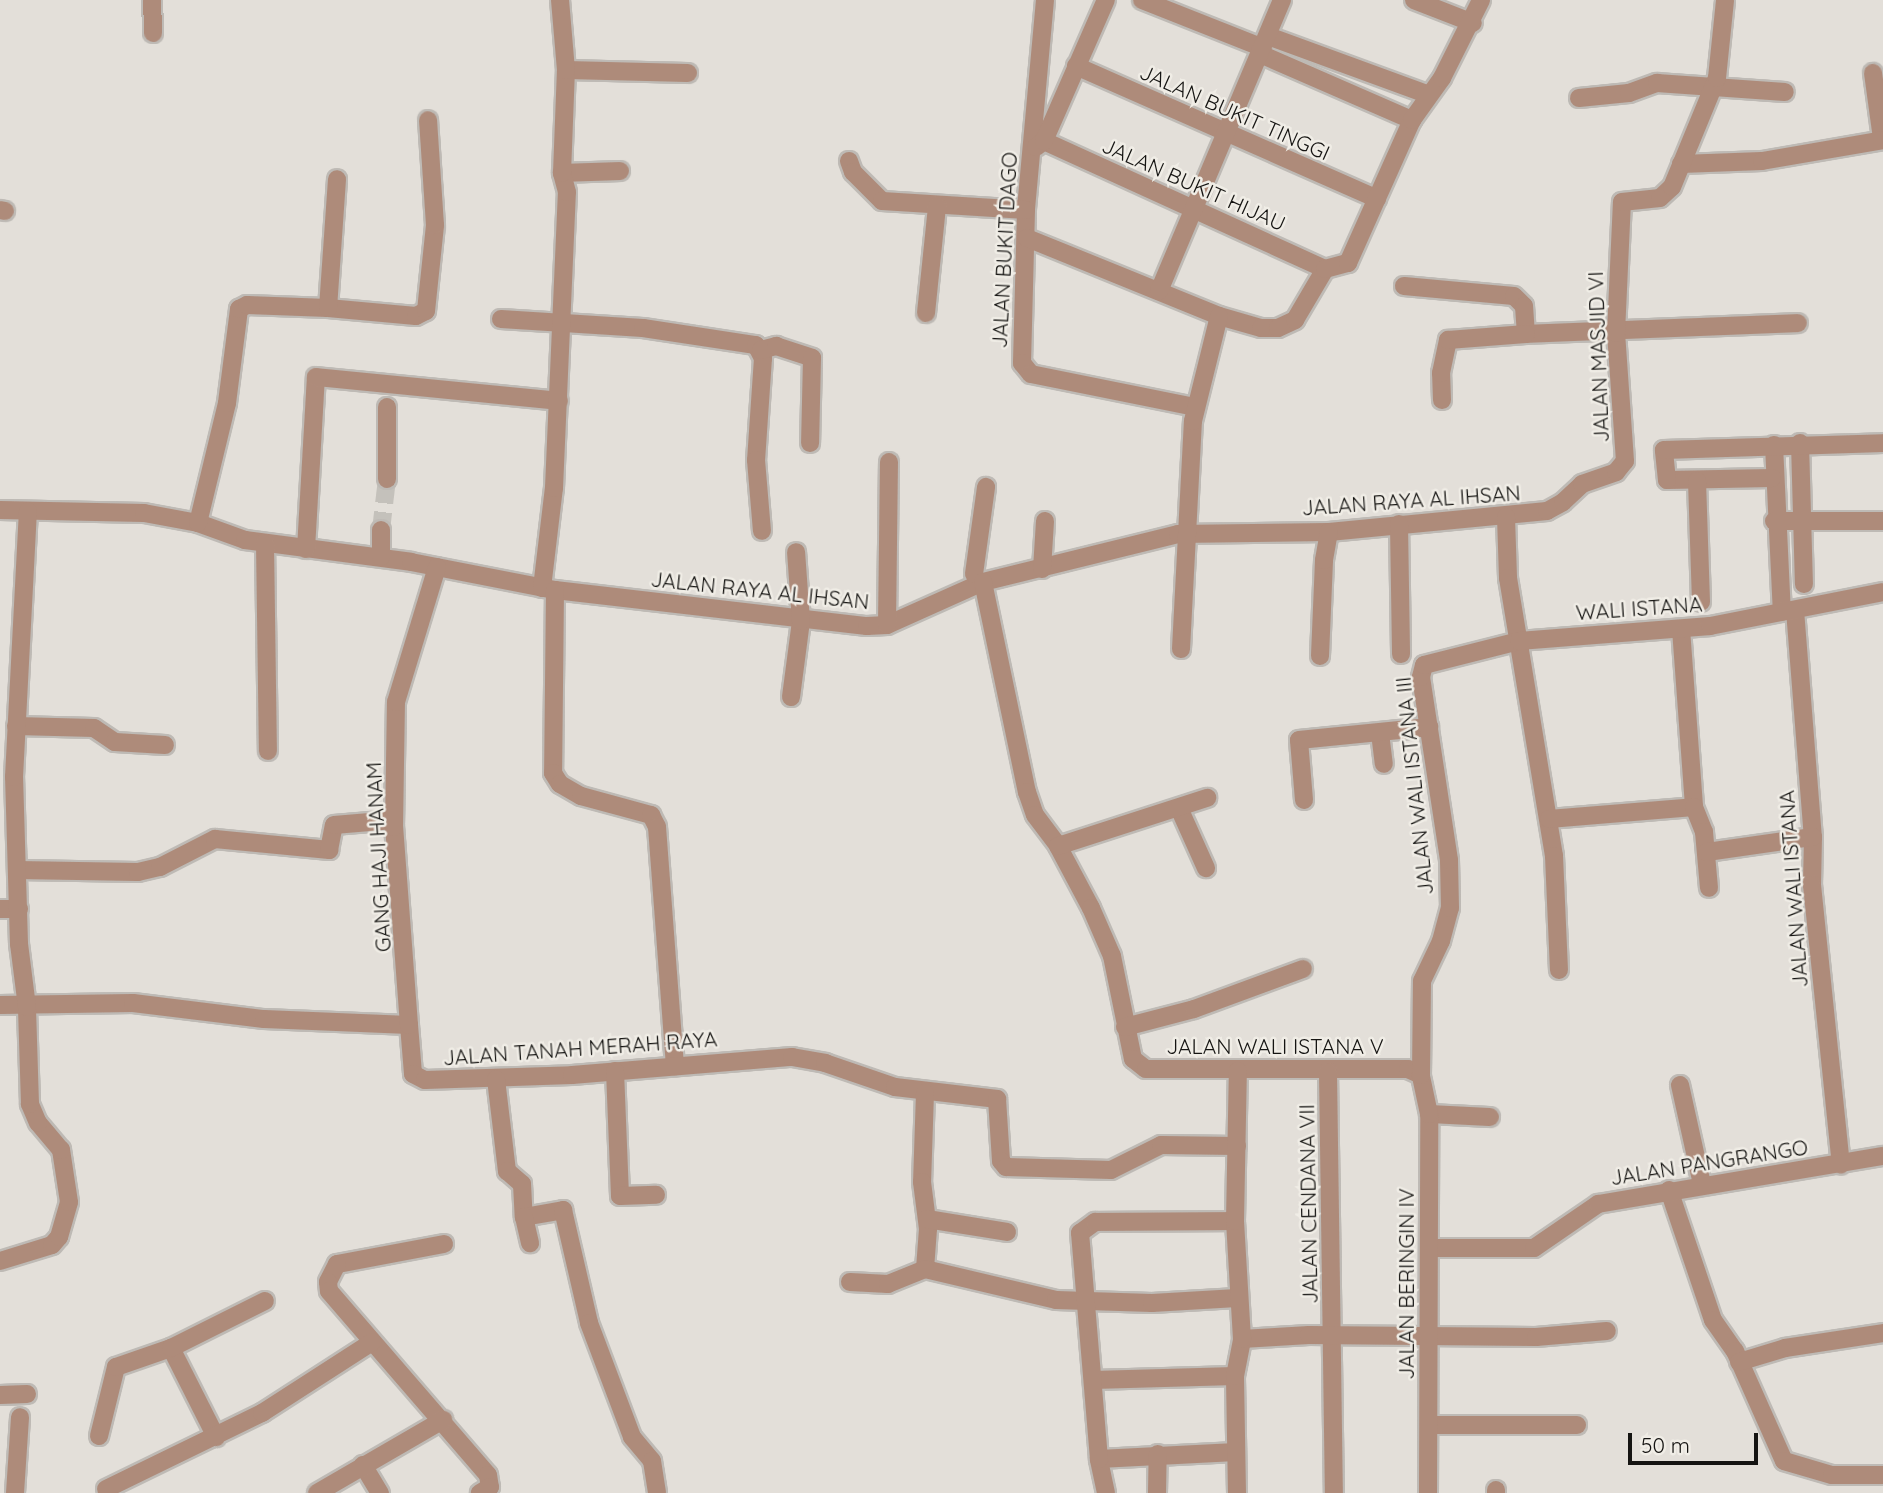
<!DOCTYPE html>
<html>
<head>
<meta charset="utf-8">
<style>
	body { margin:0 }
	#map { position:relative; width:1883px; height:1493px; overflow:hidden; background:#e3dfd9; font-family:Quicksand,sans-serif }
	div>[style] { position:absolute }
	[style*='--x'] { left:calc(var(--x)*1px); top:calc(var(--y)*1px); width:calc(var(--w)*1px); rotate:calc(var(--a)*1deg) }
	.minor-tunnel>* { height:18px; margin-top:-9px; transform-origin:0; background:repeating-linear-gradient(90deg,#c4c1bb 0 18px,transparent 0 27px) }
	.roads { filter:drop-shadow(2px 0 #bebab5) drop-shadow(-2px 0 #bebab5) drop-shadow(0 2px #bebab5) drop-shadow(0 -2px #bebab5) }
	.minor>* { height:18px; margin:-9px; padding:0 9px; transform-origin:9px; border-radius:9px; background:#ae8b7a }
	span { translate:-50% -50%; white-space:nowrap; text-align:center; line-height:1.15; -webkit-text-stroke:5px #f0ede6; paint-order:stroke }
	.street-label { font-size:21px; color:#151412 }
	.scale { position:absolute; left:1628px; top:1433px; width:130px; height:32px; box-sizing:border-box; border:4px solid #151412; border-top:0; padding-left:9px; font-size:21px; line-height:24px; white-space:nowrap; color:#151412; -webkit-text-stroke:5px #f0ede6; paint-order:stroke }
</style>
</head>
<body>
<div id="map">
	<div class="minor-tunnel">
		<div style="--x:381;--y:530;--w:51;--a:-83.3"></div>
	</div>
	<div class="roads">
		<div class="minor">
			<div style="--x:152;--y:0;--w:33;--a:88"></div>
			<div style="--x:1045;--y:0;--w:211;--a:95.2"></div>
			<div style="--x:1026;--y:210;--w:153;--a:91.5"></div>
			<div style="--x:1022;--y:363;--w:14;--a:51"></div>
			<div style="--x:1031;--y:374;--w:167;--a:11.4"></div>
			<div style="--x:1142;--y:0;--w:130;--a:21.6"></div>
			<div style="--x:1414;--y:0;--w:63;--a:21.3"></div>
			<div style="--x:1268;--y:36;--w:171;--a:20.1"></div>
			<div style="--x:1260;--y:54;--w:166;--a:23.5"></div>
			<div style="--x:1076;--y:66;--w:329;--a:23.8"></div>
			<div style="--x:566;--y:70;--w:122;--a:1.4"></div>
			<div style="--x:1873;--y:73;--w:67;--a:82.2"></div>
			<div style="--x:1579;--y:98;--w:50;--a:-5.7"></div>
			<div style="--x:1629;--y:93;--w:30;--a:-20"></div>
			<div style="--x:1657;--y:83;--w:128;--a:4"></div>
			<div style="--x:1044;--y:141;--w:309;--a:24.5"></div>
			<div style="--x:1036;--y:147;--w:10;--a:-37"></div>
			<div style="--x:1044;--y:141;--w:154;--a:-66.3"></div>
			<div style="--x:849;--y:161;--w:12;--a:70"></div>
			<div style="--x:853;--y:172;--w:41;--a:45"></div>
			<div style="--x:882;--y:201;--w:144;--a:3.6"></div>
			<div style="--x:1681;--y:164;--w:81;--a:-2.1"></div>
			<div style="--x:1762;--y:161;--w:123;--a:-9.8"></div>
			<div style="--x:562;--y:173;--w:58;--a:-2"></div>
			<div style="--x:0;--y:210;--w:5;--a:11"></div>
			<div style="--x:1027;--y:238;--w:207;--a:22.1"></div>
			<div style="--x:1219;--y:316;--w:44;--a:15.9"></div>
			<div style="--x:1261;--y:328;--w:17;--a:0"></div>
			<div style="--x:1278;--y:328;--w:19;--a:-25"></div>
			<div style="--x:1295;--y:320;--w:59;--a:-59.5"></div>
			<div style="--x:1325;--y:269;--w:24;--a:-15"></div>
			<div style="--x:1348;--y:263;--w:157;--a:-65.9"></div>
			<div style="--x:1412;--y:120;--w:52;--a:-54.5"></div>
			<div style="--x:1442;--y:78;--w:87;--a:-63.4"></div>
			<div style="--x:1404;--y:286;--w:110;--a:5.2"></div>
			<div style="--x:1514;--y:296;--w:14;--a:45"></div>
			<div style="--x:1524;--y:306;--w:28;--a:86"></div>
			<div style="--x:1526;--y:334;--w:272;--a:-2.3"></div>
			<div style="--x:1159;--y:291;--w:316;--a:-67.1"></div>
			<div style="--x:328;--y:308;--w:88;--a:5.2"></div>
			<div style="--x:416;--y:316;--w:11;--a:-27"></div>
			<div style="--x:426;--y:311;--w:86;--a:-84"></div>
			<div style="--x:435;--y:225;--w:105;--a:-93.8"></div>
			<div style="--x:926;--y:313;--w:108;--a:-84.1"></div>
			<div style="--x:501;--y:319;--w:142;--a:3.6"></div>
			<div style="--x:643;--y:328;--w:114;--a:8.6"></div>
			<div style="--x:756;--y:345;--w:15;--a:62"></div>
			<div style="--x:763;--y:358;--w:102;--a:93.9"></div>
			<div style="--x:756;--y:460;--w:71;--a:85.2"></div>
			<div style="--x:761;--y:350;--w:16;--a:-15"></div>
			<div style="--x:776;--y:346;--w:38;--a:18"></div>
			<div style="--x:812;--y:358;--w:85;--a:91.3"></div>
			<div style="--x:1442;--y:400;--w:27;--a:-92"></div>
			<div style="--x:1441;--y:373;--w:34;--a:-78"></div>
			<div style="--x:1448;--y:340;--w:78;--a:-4.4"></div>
			<div style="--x:1800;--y:443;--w:141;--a:88.4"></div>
			<div style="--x:1774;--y:445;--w:167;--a:87.3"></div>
			<div style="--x:1772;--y:478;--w:105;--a:178.9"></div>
			<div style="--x:1667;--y:480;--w:30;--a:-96"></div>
			<div style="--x:1664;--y:450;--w:219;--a:-1.8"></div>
			<div style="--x:387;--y:479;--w:72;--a:-90"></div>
			<div style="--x:1697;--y:481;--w:121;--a:88.1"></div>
			<div style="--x:0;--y:510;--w:144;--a:1.2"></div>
			<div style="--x:144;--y:513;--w:55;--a:10.5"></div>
			<div style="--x:198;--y:523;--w:50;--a:19.9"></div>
			<div style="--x:245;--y:540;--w:167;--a:7.5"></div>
			<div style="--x:411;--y:562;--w:147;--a:11"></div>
			<div style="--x:555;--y:590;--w:314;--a:6.6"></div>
			<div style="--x:867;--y:626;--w:20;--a:-3"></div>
			<div style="--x:887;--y:625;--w:105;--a:-24.1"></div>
			<div style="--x:983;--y:582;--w:201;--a:-13.8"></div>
			<div style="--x:1178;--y:534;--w:151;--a:-0.8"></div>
			<div style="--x:1329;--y:532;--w:219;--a:-5.5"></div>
			<div style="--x:1547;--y:511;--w:18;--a:-29"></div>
			<div style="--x:1563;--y:502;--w:26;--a:-43"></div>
			<div style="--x:1582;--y:484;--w:36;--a:-19"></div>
			<div style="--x:1616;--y:472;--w:14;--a:-51"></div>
			<div style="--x:1625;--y:461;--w:128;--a:-94"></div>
			<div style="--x:1616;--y:333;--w:131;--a:-87.4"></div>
			<div style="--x:1622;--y:202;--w:38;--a:-6"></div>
			<div style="--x:1660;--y:198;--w:16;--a:-43"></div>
			<div style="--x:1672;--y:187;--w:118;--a:-67.6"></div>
			<div style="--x:1717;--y:78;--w:78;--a:-84.1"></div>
			<div style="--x:1506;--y:517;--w:61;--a:88.1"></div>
			<div style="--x:1508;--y:578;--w:282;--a:80.6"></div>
			<div style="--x:1554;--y:856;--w:114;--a:87.5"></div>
			<div style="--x:1774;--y:521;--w:109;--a:0"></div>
			<div style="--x:198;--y:523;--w:123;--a:-76.4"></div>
			<div style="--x:227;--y:403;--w:95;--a:-82.7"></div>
			<div style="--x:239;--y:309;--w:9;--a:-27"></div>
			<div style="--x:247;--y:305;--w:81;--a:2.1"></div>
			<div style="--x:328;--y:308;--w:129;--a:-86"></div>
			<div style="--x:1399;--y:524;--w:130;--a:89.1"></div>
			<div style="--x:265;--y:543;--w:208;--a:89.2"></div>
			<div style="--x:306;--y:549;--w:172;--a:-86.7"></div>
			<div style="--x:316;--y:377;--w:244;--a:5.6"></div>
			<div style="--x:381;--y:557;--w:27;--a:-90"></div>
			<div style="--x:1042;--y:569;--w:48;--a:-86.4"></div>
			<div style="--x:974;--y:574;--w:88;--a:-82.1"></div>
			<div style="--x:983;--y:582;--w:215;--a:78.2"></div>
			<div style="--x:1027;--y:792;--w:24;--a:71"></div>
			<div style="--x:1035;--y:815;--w:39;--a:53"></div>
			<div style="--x:1058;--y:846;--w:70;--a:62"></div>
			<div style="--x:1091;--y:908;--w:52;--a:66.4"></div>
			<div style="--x:1112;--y:956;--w:105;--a:78.5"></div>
			<div style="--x:1133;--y:1059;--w:16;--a:38"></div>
			<div style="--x:1146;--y:1069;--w:262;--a:0"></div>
			<div style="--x:1408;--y:1069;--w:14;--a:25"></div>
			<div style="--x:542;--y:588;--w:101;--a:-83.2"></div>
			<div style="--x:554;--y:488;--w:296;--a:-87.5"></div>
			<div style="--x:567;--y:192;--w:20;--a:-105"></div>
			<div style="--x:562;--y:173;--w:103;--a:-87.8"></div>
			<div style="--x:566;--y:70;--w:70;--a:-94.9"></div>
			<div style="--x:555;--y:590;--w:183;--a:90.6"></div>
			<div style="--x:553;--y:773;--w:13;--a:58"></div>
			<div style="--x:560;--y:784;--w:24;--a:30"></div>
			<div style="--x:581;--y:796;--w:73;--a:15.2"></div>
			<div style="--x:651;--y:815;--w:13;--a:63"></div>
			<div style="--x:657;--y:827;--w:240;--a:85.7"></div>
			<div style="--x:1795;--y:610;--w:228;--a:85.5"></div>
			<div style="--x:1813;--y:837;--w:48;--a:91.2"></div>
			<div style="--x:1812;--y:885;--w:281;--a:84.1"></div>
			<div style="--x:887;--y:625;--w:163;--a:-89.3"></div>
			<div style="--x:1681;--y:629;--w:178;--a:85.8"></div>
			<div style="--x:1181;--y:649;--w:228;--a:-87"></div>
			<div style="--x:1193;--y:421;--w:108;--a:-76.1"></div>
			<div style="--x:1320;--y:656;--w:96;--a:-87.6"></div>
			<div style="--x:1324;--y:560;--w:28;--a:-80"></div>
			<div style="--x:791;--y:697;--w:77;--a:-82.5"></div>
			<div style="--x:801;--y:621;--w:69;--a:-94.1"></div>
			<div style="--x:16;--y:726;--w:78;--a:1.5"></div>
			<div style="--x:94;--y:728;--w:25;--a:34"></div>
			<div style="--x:115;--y:742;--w:50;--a:3.4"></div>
			<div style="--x:1380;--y:733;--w:31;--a:83"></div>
			<div style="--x:1304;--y:800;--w:60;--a:-94.8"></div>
			<div style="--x:1299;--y:740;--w:131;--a:-5.7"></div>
			<div style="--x:1179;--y:808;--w:66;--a:65.8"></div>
			<div style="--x:1549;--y:819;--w:145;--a:-4.7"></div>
			<div style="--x:1694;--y:807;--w:27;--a:68"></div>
			<div style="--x:1704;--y:832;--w:56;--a:84.9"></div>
			<div style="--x:1058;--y:846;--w:157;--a:-17.9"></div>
			<div style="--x:1707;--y:852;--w:107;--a:-8.1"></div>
			<div style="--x:17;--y:870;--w:121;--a:0.9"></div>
			<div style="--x:138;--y:872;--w:23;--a:-13"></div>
			<div style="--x:160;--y:867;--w:62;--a:-27"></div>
			<div style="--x:215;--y:839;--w:115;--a:5.5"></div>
			<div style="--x:329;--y:850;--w:25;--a:-79"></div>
			<div style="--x:334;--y:825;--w:60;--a:-4.8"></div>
			<div style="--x:0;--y:909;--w:19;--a:0"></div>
			<div style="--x:0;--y:1005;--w:133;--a:-0.9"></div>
			<div style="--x:133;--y:1003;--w:132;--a:7"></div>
			<div style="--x:264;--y:1019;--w:145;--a:2.4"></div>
			<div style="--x:409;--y:1025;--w:49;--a:85.3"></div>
			<div style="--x:413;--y:1074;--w:13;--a:27"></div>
			<div style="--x:425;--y:1080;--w:147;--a:-1.9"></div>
			<div style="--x:572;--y:1075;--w:221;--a:-4.7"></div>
			<div style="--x:792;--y:1057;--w:34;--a:10"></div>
			<div style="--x:825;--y:1063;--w:74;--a:18.9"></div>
			<div style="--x:895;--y:1087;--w:103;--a:6.7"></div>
			<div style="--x:997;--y:1099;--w:62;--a:86.3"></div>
			<div style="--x:1001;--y:1161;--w:8;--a:50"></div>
			<div style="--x:1006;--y:1167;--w:105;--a:1.6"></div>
			<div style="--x:1111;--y:1170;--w:56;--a:-26.6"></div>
			<div style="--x:1161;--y:1145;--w:76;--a:0.8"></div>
			<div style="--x:409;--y:1025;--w:199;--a:-94.3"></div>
			<div style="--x:394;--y:827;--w:125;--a:-89.1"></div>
			<div style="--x:396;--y:702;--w:141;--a:-73.1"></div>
			<div style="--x:1125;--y:1027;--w:71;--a:-14.6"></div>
			<div style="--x:1194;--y:1009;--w:116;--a:-20.2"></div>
			<div style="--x:615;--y:1071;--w:125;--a:87.7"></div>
			<div style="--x:620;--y:1196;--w:36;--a:-2"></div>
			<div style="--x:1328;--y:1072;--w:421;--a:89.2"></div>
			<div style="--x:496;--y:1079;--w:93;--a:83.2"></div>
			<div style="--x:507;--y:1171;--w:20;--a:41"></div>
			<div style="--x:522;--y:1184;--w:33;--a:87"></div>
			<div style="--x:524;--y:1217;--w:40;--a:-10"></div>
			<div style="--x:563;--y:1210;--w:116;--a:77"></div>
			<div style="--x:589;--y:1323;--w:122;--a:69.3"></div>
			<div style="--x:632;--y:1437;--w:31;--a:50"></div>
			<div style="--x:652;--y:1461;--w:32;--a:81"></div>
			<div style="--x:1680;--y:1085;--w:101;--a:77.5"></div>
			<div style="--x:925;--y:1093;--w:89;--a:91.9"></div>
			<div style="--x:922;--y:1182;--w:47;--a:82.7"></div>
			<div style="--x:928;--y:1229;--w:40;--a:94.3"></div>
			<div style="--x:925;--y:1269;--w:135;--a:13.3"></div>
			<div style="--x:1056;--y:1300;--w:96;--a:1.8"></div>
			<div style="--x:1152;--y:1303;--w:85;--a:-3.4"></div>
			<div style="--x:1429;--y:1114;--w:61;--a:2.8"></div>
			<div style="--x:1669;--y:1190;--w:137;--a:71.3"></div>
			<div style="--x:1713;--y:1320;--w:38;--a:55"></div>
			<div style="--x:1735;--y:1351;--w:120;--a:66"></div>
			<div style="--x:1784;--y:1461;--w:50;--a:16.3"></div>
			<div style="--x:1832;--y:1475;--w:51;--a:0"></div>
			<div style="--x:524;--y:1217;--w:27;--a:77"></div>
			<div style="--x:927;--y:1219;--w:81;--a:9.2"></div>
			<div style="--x:444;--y:1244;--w:109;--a:169.4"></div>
			<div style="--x:337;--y:1264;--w:20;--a:117"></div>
			<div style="--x:328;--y:1282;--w:9;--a:84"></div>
			<div style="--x:329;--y:1291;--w:243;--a:49.2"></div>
			<div style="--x:488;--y:1475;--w:12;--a:81"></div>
			<div style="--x:490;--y:1487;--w:12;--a:149"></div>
			<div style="--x:1429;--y:1248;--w:105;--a:0"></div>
			<div style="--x:1534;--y:1248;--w:78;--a:-34.5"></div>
			<div style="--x:1598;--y:1204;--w:289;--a:-9.6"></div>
			<div style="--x:0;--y:1261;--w:54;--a:-17.1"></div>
			<div style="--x:52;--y:1245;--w:11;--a:-49"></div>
			<div style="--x:59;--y:1237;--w:36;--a:-74"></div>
			<div style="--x:69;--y:1202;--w:53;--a:-98.7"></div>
			<div style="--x:61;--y:1150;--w:35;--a:-130"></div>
			<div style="--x:38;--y:1123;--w:21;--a:-113"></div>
			<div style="--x:30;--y:1104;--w:97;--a:-91.8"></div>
			<div style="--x:27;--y:1007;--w:64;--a:-97.2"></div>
			<div style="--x:19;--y:944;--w:167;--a:-91.7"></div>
			<div style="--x:14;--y:777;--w:266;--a:-87"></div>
			<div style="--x:850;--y:1282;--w:38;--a:3"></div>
			<div style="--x:888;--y:1284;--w:40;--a:-22"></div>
			<div style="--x:1242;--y:1339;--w:67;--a:-3.4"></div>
			<div style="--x:1309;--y:1335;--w:227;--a:0.5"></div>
			<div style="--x:1536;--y:1337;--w:71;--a:-4.8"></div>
			<div style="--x:171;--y:1348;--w:100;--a:63.2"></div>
			<div style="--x:1739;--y:1362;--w:48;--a:-16.9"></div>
			<div style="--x:1785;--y:1348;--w:99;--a:-8.7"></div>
			<div style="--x:1093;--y:1380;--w:142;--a:-1.6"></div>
			<div style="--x:0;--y:1395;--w:27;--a:-2"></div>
			<div style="--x:1429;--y:1425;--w:148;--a:0"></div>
			<div style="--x:99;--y:1436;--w:71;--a:-76.2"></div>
			<div style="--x:116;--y:1367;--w:58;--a:-19.1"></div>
			<div style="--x:171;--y:1348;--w:105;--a:-26.6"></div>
			<div style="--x:1099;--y:1459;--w:137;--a:-2.9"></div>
			<div style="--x:363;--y:1465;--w:33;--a:59"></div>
			<div style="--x:106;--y:1489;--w:174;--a:-26"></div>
			<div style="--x:262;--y:1413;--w:131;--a:-32.8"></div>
			<div style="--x:15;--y:1493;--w:76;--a:-86.2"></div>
			<div style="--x:317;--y:1493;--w:146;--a:-30.1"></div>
			<div style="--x:1106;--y:1493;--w:35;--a:-102"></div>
			<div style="--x:1099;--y:1459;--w:227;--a:-94.8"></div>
			<div style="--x:1080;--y:1233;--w:19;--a:-36"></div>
			<div style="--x:1095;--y:1222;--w:140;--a:-0.4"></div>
			<div style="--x:1157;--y:1493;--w:39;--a:-89"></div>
			<div style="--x:1237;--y:1493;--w:117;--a:-91"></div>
			<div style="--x:1235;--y:1376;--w:38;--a:-79"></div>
			<div style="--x:1242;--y:1339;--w:118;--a:-93.4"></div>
			<div style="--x:1235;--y:1221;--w:150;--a:-88.9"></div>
			<div style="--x:1428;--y:1493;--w:379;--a:-89.8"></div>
			<div style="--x:1429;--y:1114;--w:40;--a:-102"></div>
			<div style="--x:1421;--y:1075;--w:94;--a:-89.4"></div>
			<div style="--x:1422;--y:981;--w:44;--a:-64.6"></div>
			<div style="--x:1441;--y:941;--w:34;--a:-75"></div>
			<div style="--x:1450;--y:908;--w:48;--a:-91.2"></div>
			<div style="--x:1449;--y:860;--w:185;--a:-98.7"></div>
			<div style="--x:1421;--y:677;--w:12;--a:-76"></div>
			<div style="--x:1424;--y:665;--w:98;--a:-14.2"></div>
			<div style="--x:1519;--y:641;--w:192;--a:-4.5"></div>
			<div style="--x:1710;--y:626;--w:176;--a:-11.1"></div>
			<div style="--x:1496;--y:1493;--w:3;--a:-90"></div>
		</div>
	</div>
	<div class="street-label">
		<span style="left:1235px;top:112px;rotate:24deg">JALAN BUKIT TINGGI</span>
		<span style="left:1194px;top:184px;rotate:24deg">JALAN BUKIT HIJAU</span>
		<span style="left:1004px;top:250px;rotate:-87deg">JALAN BUKIT DAGO</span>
		<span style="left:1598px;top:357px;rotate:-92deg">JALAN MASJID VI</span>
		<span style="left:1411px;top:500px;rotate:-4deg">JALAN RAYA AL IHSAN</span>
		<span style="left:760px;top:590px;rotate:6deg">JALAN RAYA AL IHSAN</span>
		<span style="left:1639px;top:608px;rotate:-4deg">WALI ISTANA</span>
		<span style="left:1414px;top:786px;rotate:-96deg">JALAN WALI ISTANA III</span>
		<span style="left:378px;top:857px;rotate:-93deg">GANG HAJI HANAM</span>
		<span style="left:1793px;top:889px;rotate:-94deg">JALAN WALI ISTANA</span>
		<span style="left:1275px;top:1046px">JALAN WALI ISTANA V</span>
		<span style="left:580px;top:1048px;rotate:-4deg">JALAN TANAH MERAH RAYA</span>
		<span style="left:1709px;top:1162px;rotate:-9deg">JALAN PANGRANGO</span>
		<span style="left:1308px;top:1204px;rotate:-91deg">JALAN CENDANA VII</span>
		<span style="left:1406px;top:1284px;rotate:-90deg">JALAN BERINGIN IV</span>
	</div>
	<div class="scale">50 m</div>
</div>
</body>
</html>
